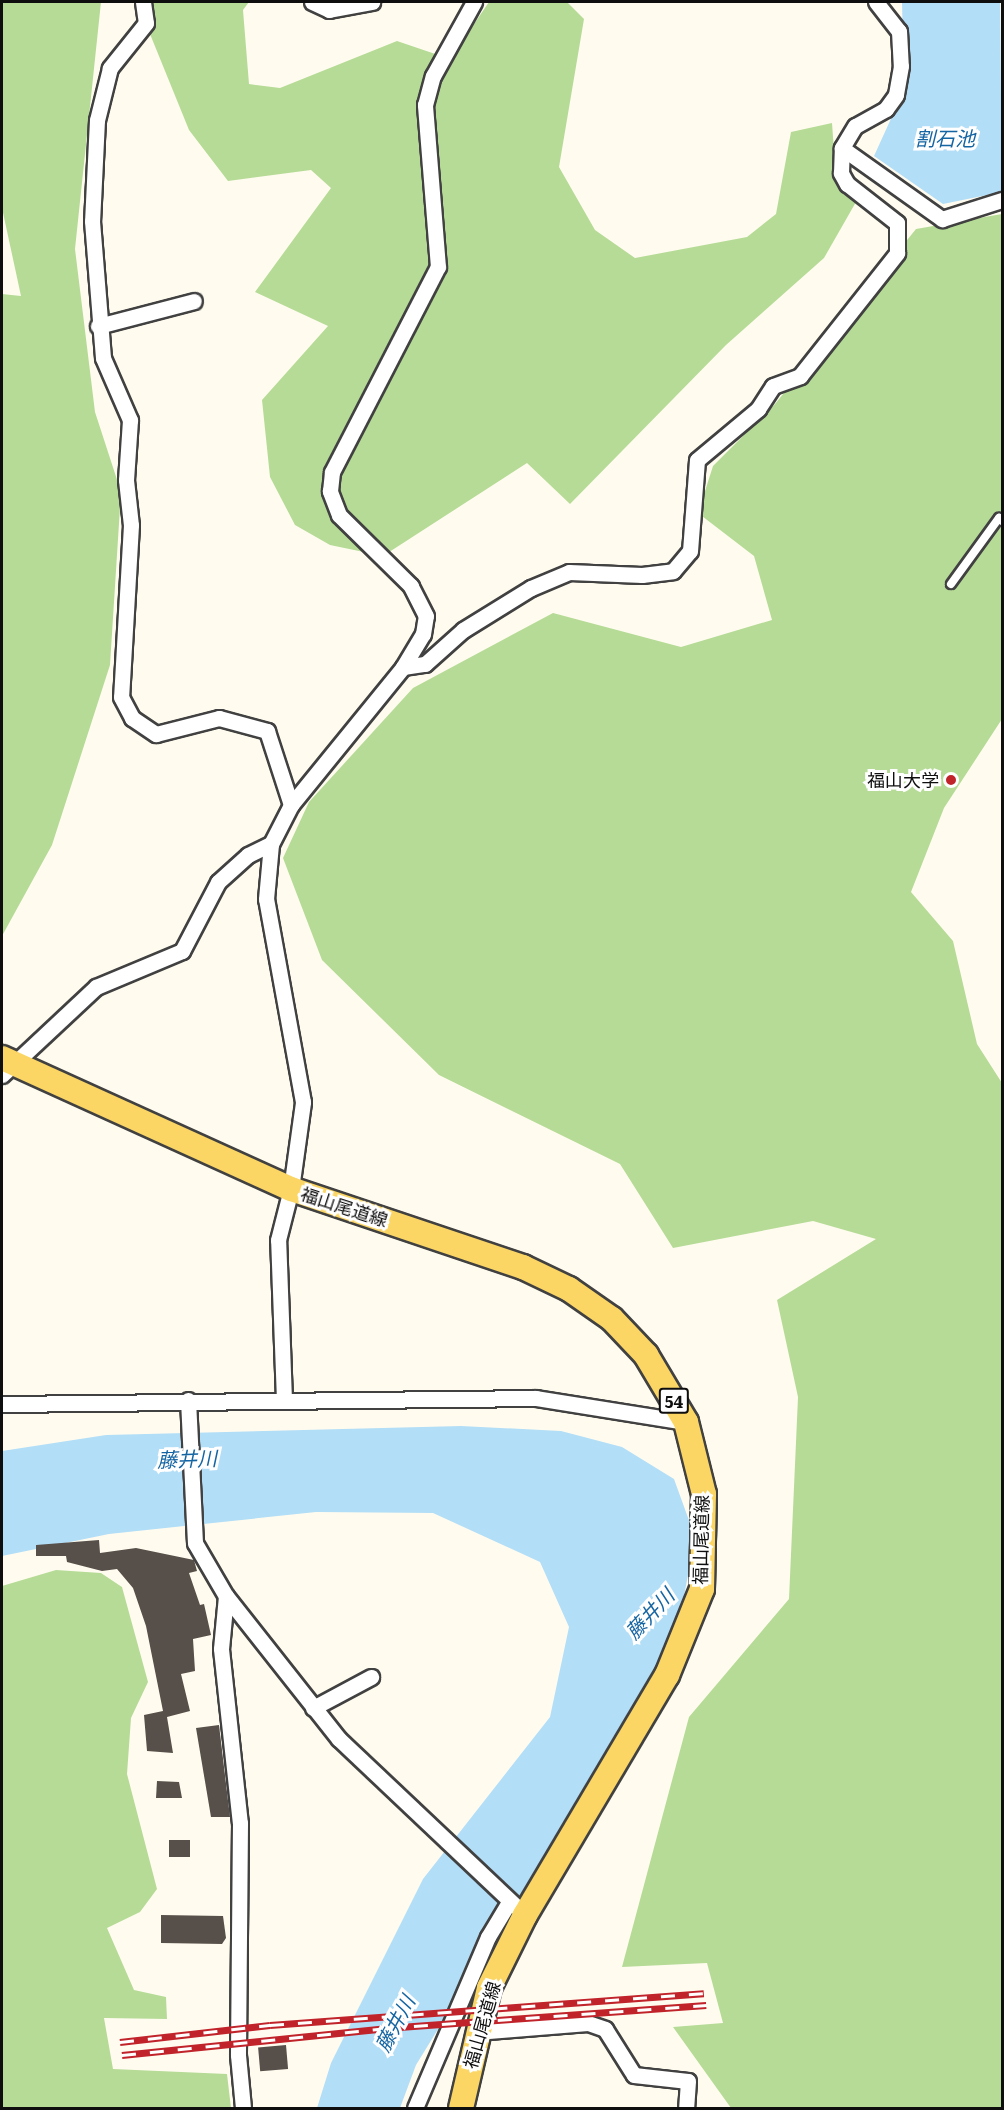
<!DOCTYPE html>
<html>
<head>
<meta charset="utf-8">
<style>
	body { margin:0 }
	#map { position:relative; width:1004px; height:2110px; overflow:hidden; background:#fffcef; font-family:Literata,"Noto Sans JP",serif }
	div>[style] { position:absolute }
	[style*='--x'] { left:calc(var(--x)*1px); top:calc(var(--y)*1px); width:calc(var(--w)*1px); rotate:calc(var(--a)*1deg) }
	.forest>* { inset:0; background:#b6db97 }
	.water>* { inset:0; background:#b3def7 }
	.building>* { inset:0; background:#574f4a; transform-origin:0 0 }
	.roads { filter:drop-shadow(2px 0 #414141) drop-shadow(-2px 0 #414141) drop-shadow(0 2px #414141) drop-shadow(0 -2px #414141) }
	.service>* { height:8px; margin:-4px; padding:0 4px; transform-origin:4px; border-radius:4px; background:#fff }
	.minor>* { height:15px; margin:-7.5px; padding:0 7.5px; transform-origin:7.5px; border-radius:7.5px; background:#fff }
	.primary>* { height:24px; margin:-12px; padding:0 12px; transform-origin:12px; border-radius:12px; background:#fbd664 }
	.rail>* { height:7px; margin-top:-3.5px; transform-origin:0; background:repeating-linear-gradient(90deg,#fff 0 14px,#c1232b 0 28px); box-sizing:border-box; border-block:2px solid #c1232b }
	.dots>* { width:16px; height:16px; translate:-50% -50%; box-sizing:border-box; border:3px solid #fff; border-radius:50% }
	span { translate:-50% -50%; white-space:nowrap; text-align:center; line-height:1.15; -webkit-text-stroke:6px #fff; paint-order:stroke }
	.shield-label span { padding:2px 4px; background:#fff; border:2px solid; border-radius:4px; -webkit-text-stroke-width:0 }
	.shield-label { font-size:16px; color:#0e0e0e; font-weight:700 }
	.poi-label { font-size:18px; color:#0e0e0e }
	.right { translate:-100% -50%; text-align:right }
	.street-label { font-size:18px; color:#0e0e0e }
	.water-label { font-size:20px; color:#1565a3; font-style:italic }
	.frame { position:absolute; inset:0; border:3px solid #0e0e0e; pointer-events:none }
</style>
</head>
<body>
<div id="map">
	<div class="forest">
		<div style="clip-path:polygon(2px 2px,101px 2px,75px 249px,95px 412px,121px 492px,110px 665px,52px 845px,2px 936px,2px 294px,21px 296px,2px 208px)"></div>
		<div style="clip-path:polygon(147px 2px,249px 2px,243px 10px,249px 84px,280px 88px,397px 41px,450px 59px,489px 2px,567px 2px,584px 19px,559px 167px,595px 230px,635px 258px,747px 237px,776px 214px,791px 132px,832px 123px,836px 179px,856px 202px,824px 258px,726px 345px,570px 504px,527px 463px,383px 556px,330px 545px,295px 525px,270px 477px,262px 400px,328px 326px,255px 292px,331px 188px,311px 170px,228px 181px,189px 130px,150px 34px)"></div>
		<div style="clip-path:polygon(1002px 214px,1002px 719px,944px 808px,911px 892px,953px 941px,977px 1044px,1002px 1083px,1002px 2108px,731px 2108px,673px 2027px,723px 2023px,707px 1963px,622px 1967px,689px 1717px,789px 1599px,798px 1397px,777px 1300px,876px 1239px,813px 1221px,673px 1248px,620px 1164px,439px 1075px,322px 960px,283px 858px,309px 802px,413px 688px,553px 613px,681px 647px,772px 620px,754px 556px,698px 513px,713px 466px,775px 404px,916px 229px)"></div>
		<div style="clip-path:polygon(56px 1570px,101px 1573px,122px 1587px,148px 1682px,131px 1718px,127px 1774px,157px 1889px,140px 1912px,107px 1928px,134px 1990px,166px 1997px,167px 2019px,104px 2018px,113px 2069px,227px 2074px,231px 2108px,2px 2108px,2px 1586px)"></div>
	</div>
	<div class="water">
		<div style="clip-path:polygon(902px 2px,1000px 2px,1002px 192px,943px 204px,874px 156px,904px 90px)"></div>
		<div style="clip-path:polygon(461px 1426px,561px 1431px,622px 1447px,674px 1479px,695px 1537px,682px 1607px,649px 1686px,416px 2065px,400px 2108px,317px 2108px,331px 2063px,423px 1879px,550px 1717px,569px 1627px,540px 1562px,433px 1513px,316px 1512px,109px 1534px,2px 1556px,2px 1451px,106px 1435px)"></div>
	</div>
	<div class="building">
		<div style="clip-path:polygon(99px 1540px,100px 1553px,136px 1548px,194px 1560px,197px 1571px,189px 1573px,200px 1605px,204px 1604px,211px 1635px,193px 1639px,195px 1671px,181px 1674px,190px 1711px,167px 1717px,173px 1753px,147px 1751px,144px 1715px,163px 1711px,146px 1626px,133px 1588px,117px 1569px,102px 1571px,67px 1562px,66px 1556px,36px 1556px,36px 1545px)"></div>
		<div style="clip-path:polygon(219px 1725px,230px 1817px,211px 1817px,196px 1728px)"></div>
		<div style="clip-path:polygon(157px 1781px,179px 1782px,182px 1798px,156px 1798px)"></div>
		<div style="left:169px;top:1840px;width:21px;height:17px"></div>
		<div style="clip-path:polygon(161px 1915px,223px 1916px,226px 1938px,222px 1944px,161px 1943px)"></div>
		<div style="left:286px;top:2045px;width:24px;height:28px;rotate:85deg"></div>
	</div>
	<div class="roads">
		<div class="service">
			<div style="--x:951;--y:584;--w:82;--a:-54"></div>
			<div style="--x:999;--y:518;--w:4;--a:45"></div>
		</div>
		<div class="minor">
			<div style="--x:143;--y:2;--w:21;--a:82"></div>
			<div style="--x:146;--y:23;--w:58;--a:128.7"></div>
			<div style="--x:110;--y:68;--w:54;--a:104"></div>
			<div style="--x:97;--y:120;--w:101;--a:92.8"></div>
			<div style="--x:92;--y:221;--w:137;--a:85.4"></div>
			<div style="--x:103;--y:358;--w:68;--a:66.5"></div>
			<div style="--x:130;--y:420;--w:60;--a:93.8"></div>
			<div style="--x:126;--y:480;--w:45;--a:83.7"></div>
			<div style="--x:131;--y:525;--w:172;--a:93.3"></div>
			<div style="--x:121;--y:697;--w:24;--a:62"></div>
			<div style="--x:132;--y:718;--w:29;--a:34"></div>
			<div style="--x:156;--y:734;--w:65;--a:-14.3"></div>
			<div style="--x:219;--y:718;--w:50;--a:15.2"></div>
			<div style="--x:267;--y:731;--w:78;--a:72"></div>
			<div style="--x:312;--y:2;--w:19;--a:25"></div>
			<div style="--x:329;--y:10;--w:44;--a:-10.5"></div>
			<div style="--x:876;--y:2;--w:37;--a:52"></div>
			<div style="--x:899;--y:31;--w:35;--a:87"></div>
			<div style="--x:901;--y:66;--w:29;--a:100"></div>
			<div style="--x:896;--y:95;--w:17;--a:126"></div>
			<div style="--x:886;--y:109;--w:35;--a:151"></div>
			<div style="--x:855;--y:126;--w:26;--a:121"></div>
			<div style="--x:842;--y:148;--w:123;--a:35.4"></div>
			<div style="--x:942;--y:219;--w:63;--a:-17.6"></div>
			<div style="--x:98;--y:326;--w:99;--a:-14.6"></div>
			<div style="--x:403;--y:667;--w:22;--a:-8"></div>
			<div style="--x:425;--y:664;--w:51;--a:-41.8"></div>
			<div style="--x:463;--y:630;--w:80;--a:-31.7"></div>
			<div style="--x:531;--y:588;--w:41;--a:-22.8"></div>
			<div style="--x:569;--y:572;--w:73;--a:2.4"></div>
			<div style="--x:642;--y:575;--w:31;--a:-7"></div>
			<div style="--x:673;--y:571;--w:26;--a:-50"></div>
			<div style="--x:690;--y:551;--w:91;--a:-85.6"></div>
			<div style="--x:697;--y:460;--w:80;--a:-39.9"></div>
			<div style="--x:758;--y:409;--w:27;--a:-57"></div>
			<div style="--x:773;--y:386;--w:29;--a:-20"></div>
			<div style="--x:800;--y:376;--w:157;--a:-51.7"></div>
			<div style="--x:897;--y:253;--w:30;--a:-90"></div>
			<div style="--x:897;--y:223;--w:63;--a:-142"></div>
			<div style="--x:847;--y:184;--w:13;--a:-119"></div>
			<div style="--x:841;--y:173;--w:25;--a:-88"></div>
			<div style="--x:2;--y:1075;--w:129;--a:-43.1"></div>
			<div style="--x:96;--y:987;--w:93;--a:-22.7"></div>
			<div style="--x:182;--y:951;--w:78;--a:-62.4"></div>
			<div style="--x:218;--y:882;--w:40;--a:-42"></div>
			<div style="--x:248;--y:855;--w:25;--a:-26"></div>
			<div style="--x:188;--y:1400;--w:143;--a:87.2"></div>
			<div style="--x:195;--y:1543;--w:61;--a:59.7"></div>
			<div style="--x:226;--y:1596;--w:182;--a:51.7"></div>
			<div style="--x:339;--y:1739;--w:256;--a:43.4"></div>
			<div style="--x:284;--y:1400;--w:160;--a:-92.1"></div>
			<div style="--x:278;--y:1240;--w:53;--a:-75.7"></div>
			<div style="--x:291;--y:1189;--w:88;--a:-82.1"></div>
			<div style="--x:303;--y:1102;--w:206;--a:-100.3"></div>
			<div style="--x:266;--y:899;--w:55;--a:-84.8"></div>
			<div style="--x:271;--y:844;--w:44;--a:-62.9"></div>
			<div style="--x:291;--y:805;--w:178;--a:-50.9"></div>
			<div style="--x:403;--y:667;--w:39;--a:-59"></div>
			<div style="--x:423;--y:634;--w:18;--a:-81"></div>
			<div style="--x:426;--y:616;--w:34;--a:-117"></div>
			<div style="--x:411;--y:586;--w:101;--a:-135.4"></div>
			<div style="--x:339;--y:515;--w:26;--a:-111"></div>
			<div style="--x:330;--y:491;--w:19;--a:-84"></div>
			<div style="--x:332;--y:472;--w:231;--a:-62.7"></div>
			<div style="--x:438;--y:267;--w:163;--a:-94.6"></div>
			<div style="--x:425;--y:105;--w:30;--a:-75"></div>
			<div style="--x:433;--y:76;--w:85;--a:-61"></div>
			<div style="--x:2;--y:1404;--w:534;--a:-0.64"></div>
			<div style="--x:536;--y:1398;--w:152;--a:9.1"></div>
			<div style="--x:226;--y:1596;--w:53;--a:95.4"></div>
			<div style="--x:221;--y:1649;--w:175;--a:83.8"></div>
			<div style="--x:240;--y:1823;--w:232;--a:90.5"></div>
			<div style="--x:238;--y:2055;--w:53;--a:84.6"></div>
			<div style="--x:313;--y:1708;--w:66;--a:-28.1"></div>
			<div style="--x:476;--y:2032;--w:112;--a:-4.6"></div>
			<div style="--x:588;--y:2023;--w:18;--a:19"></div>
			<div style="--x:605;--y:2029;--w:54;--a:57.8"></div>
			<div style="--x:634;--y:2075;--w:54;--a:6.3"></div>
			<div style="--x:688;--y:2081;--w:27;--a:94"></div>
			<div style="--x:415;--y:2108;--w:186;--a:-66.9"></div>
			<div style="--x:488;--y:1937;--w:41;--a:-59"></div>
		</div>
		<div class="primary">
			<div style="--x:2;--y:1058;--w:317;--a:24.4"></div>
			<div style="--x:291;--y:1189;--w:245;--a:18.6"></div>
			<div style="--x:523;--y:1267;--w:51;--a:25.6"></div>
			<div style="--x:569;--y:1289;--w:52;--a:34.9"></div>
			<div style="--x:612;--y:1319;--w:50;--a:46.6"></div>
			<div style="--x:646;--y:1355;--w:78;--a:59.2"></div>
			<div style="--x:686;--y:1422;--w:74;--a:76"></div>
			<div style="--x:704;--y:1494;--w:95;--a:91.2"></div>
			<div style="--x:702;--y:1589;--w:93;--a:112.1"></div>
			<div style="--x:667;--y:1675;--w:279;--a:120.6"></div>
			<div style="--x:525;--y:1915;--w:81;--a:116.3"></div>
			<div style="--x:489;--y:1988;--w:123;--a:103.1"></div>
		</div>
	</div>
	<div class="rail">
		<div style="--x:120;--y:2042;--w:151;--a:-6.5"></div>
		<div style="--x:270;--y:2025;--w:435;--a:-4.2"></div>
		<div style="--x:122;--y:2055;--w:265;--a:-5.8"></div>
		<div style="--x:386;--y:2028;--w:321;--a:-4.1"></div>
	</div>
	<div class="dots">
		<div style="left:951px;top:780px;background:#c1232b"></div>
	</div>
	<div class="shield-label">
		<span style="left:674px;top:1401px">54</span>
	</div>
	<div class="poi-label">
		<span class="right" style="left:939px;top:780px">福山大学</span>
	</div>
	<div class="street-label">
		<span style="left:344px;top:1207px;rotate:18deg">福山尾道線</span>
		<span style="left:701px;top:1540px;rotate:-89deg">福山尾道線</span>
		<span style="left:482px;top:2025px;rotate:-74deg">福山尾道線</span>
	</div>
	<div class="water-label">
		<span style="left:945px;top:137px">割石池</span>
		<span style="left:187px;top:1458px;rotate:-2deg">藤井川</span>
		<span style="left:649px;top:1613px;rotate:-47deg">藤井川</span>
		<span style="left:394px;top:2023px;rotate:-62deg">藤井川</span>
	</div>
	<div class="frame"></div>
</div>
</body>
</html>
